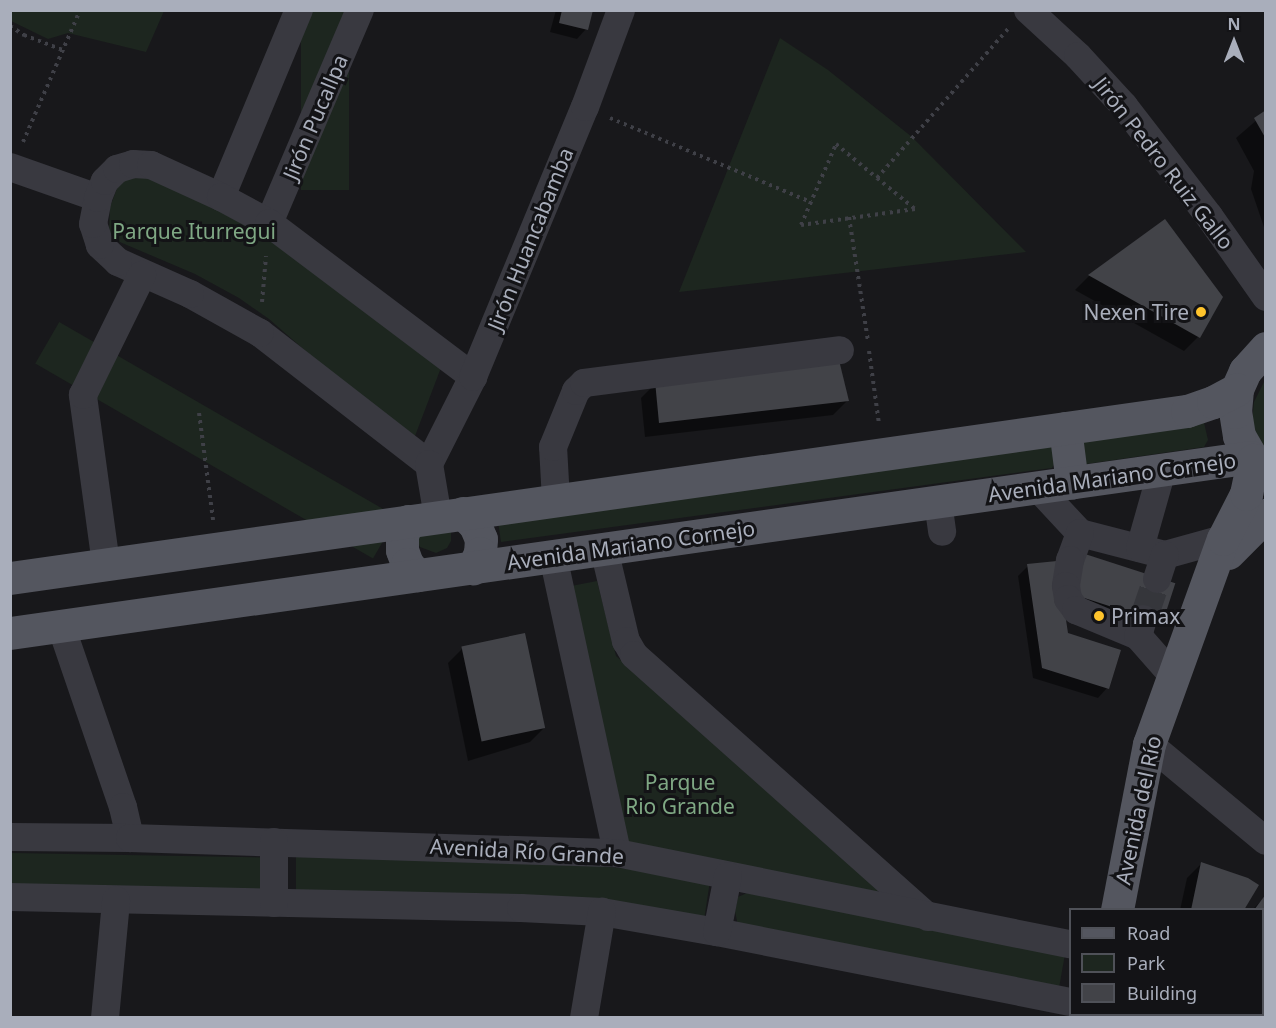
<!DOCTYPE html>
<html>
<head>
<meta charset="utf-8">
<style>
	body { margin:0 }
	#map { position:relative; width:1276px; height:1028px; overflow:hidden; background:#18181b; font-family:"Noto Sans",sans-serif }
	div>[style] { position:absolute }
	[style*='--x'] { left:calc(var(--x)*1px); top:calc(var(--y)*1px); width:calc(var(--w)*1px); rotate:calc(var(--a)*1deg) }
	.green>* { inset:0; background:#1d261f; transform-origin:0 0 }
	.shadow>* { inset:0; background:#0007; transform-origin:0 0 }
	.building>* { inset:0; background:#424348; transform-origin:0 0 }
	.minor-tunnel>* { height:28px; margin-top:-14px; transform-origin:0; background:repeating-linear-gradient(90deg,#35363b 0 28px,transparent 0 42px) }
	.path>* { height:4px; margin-top:-2px; transform-origin:0; background:repeating-linear-gradient(90deg,#3f4047 0 3px,transparent 0 7.5px) }
	.minor>* { height:28px; margin:-14px; padding:0 14px; transform-origin:14px; border-radius:14px; background:#393940 }
	.major>* { height:33px; margin:-16.5px; padding:0 16.5px; transform-origin:16.5px; border-radius:16.5px; background:#54565f }
	.dots>* { width:16px; height:16px; translate:-50% -50%; box-sizing:border-box; border:3px solid #131316; border-radius:50% }
	span { translate:-50% -50%; white-space:nowrap; text-align:center; line-height:1.15; -webkit-text-stroke:6px #131316; paint-order:stroke }
	.street-label { font-size:21px; color:#a9aebb }
	.park-label { font-size:21px; color:#7fa884 }
	.poi-label { font-size:21px; color:#a9aebb }
	.right { translate:-100% -50%; text-align:right }
	.left { translate:0 -50%; text-align:left }
	.frame { position:absolute; inset:0; border:12px solid #a9aebb; pointer-events:none }
	.legend { position:absolute; left:1069px; top:908px; width:195px; height:108px; box-sizing:border-box; background:#131316; border:2px solid #4f5158; margin:0; padding:8px 10px; list-style:none; font-size:18px; color:#a9aebb }
	.legend li { display:flex; align-items:center; gap:12px; height:30px }
	.legend b { width:30px; border:2px solid #4f5158 }
	.north { position:absolute; left:1204px; top:12px; width:60px; height:60px; -webkit-text-stroke:4px #131316; paint-order:stroke; rotate:0deg; font-size:16px; font-weight:700; line-height:24px; text-align:center; color:#a9aebb }
	.north::after { content:''; display:block; margin:auto; width:21px; height:27px; background:#a9aebb; clip-path:polygon(50% 0,100% 100%,50% 72%,0 100%) }
</style>
</head>
<body>
<div id="map">
	<div class="green">
		<div style="clip-path:polygon(10px 11px,11px 10px,164px 11px,146px 52px,68px 33px,48px 39px,11px 21px)"></div>
		<div style="left:301px;top:11px;width:48px;height:179px"></div>
		<div style="clip-path:polygon(780px 38px,828px 70px,912px 137px,1026px 252px,679px 292px)"></div>
		<div style="clip-path:polygon(129px 169px,216px 198px,442px 365px,415px 436px,324px 367px,269px 319px,239px 298px,195px 274px,115px 240px,109px 231px,110px 207px,118px 186px)"></div>
		<div style="clip-path:polygon(1265px 380px,1265px 451px,1258px 439px,1252px 421px,1254px 402px)"></div>
		<div style="clip-path:polygon(1202px 414px,1208px 440px,1204px 447px,1086px 464px,1080px 427px)"></div>
		<div style="clip-path:polygon(1045px 432px,1057px 460px,1052px 468px,501px 542px,496px 508px)"></div>
		<div style="left:397px;top:517px;width:48px;height:390px;rotate:120deg"></div>
		<div style="clip-path:polygon(421px 523px,451px 532px,451px 541px,447px 548px,436px 553px,420px 547px,417px 540px)"></div>
		<div style="clip-path:polygon(597px 581px,616px 656px,879px 885px,877px 896px,629px 846px,566px 587px)"></div>
		<div style="left:11px;top:853px;width:253px;height:34px;rotate:1deg"></div>
		<div style="clip-path:polygon(296px 854px,555px 862px,620px 868px,710px 881px,704px 920px,296px 890px)"></div>
		<div style="clip-path:polygon(747px 893px,1065px 954px,1059px 988px,738px 926px,735px 911px,738px 897px)"></div>
	</div>
	<div class="shadow">
		<div style="clip-path:polygon(556px 10px,592px 10px,586px 29px,577px 39px,550px 32px)"></div>
		<div style="clip-path:polygon(1266px 112px,1266px 233px,1251px 189px,1254px 171px,1236px 138px)"></div>
		<div style="clip-path:polygon(1165px 221px,1198px 337px,1184px 351px,1075px 290px,1089px 276px)"></div>
		<div style="clip-path:polygon(656px 383px,847px 401px,833px 415px,645px 437px,641px 398px)"></div>
		<div style="clip-path:polygon(1028px 566px,1067px 634px,1107px 688px,1098px 698px,1033px 678px,1018px 576px)"></div>
		<div style="clip-path:polygon(1173px 584px,1160px 623px,1155px 627px,1068px 599px)"></div>
		<div style="clip-path:polygon(462px 649px,544px 728px,530px 742px,468px 761px,448px 663px)"></div>
		<div style="clip-path:polygon(1201px 864px,1242px 910px,1180px 910px,1187px 878px)"></div>
		<div style="clip-path:polygon(1265px 897px,1266px 897px,1266px 969px,1262px 967px,1262px 910px,1252px 910px)"></div>
		<div style="left:1157px;top:1014px;width:53px;height:4px"></div>
	</div>
	<div class="building">
		<div style="clip-path:polygon(562px 10px,593px 10px,588px 30px,559px 23px)"></div>
		<div style="clip-path:polygon(1266px 110px,1266px 139px,1254px 118px)"></div>
		<div style="clip-path:polygon(1165px 219px,1223px 297px,1200px 338px,1088px 275px)"></div>
		<div style="clip-path:polygon(837px 352px,849px 401px,659px 423px,655px 381px)"></div>
		<div style="left:1085px;top:554px;width:95px;height:42px;rotate:18deg"></div>
		<div style="clip-path:polygon(1057px 561px,1068px 633px,1121px 650px,1109px 689px,1042px 668px,1027px 564px)"></div>
		<div style="left:525px;top:633px;width:97px;height:65px;rotate:78deg"></div>
		<div style="clip-path:polygon(1201px 862px,1248px 878px,1259px 885px,1244px 910px,1191px 910px)"></div>
		<div style="clip-path:polygon(1266px 894px,1266px 943px,1262px 940px,1262px 910px,1254px 910px)"></div>
		<div style="left:1168px;top:1014px;width:44px;height:4px"></div>
	</div>
	<div class="minor-tunnel">
		<div style="--x:1144;--y:617;--w:40;--a:-71.1"></div>
	</div>
	<div class="path">
		<div style="--x:10;--y:26;--w:17;--a:33"></div>
		<div style="--x:24;--y:35;--w:44;--a:21.3"></div>
		<div style="--x:610;--y:118;--w:218;--a:22.7"></div>
		<div style="--x:23;--y:142;--w:144;--a:-66.6"></div>
		<div style="--x:836;--y:144;--w:53;--a:39.7"></div>
		<div style="--x:877;--y:178;--w:49;--a:39.2"></div>
		<div style="--x:915;--y:209;--w:115;--a:172"></div>
		<div style="--x:801;--y:225;--w:88;--a:-66.6"></div>
		<div style="--x:877;--y:178;--w:200;--a:-48.7"></div>
		<div style="--x:849;--y:217;--w:125;--a:81.3"></div>
		<div style="--x:262;--y:302;--w:46;--a:-85"></div>
		<div style="--x:869;--y:351;--w:74;--a:82.2"></div>
		<div style="--x:199;--y:413;--w:108;--a:82.5"></div>
	</div>
	<div class="minor">
		<div style="--x:1028;--y:10;--w:68;--a:42.6"></div>
		<div style="--x:1078;--y:56;--w:68;--a:47.4"></div>
		<div style="--x:1124;--y:106;--w:139;--a:52.3"></div>
		<div style="--x:1209;--y:216;--w:99;--a:54.9"></div>
		<div style="--x:10;--y:167;--w:93;--a:19.4"></div>
		<div style="--x:221;--y:197;--w:203;--a:-67.4"></div>
		<div style="--x:269;--y:223;--w:232;--a:-66.9"></div>
		<div style="--x:429;--y:464;--w:214;--a:-142.2"></div>
		<div style="--x:260;--y:333;--w:80;--a:-150.9"></div>
		<div style="--x:190;--y:294;--w:79;--a:-156"></div>
		<div style="--x:118;--y:262;--w:25;--a:-137"></div>
		<div style="--x:100;--y:245;--w:22;--a:-108"></div>
		<div style="--x:93;--y:224;--w:26;--a:-79"></div>
		<div style="--x:98;--y:198;--w:18;--a:-68"></div>
		<div style="--x:105;--y:181;--w:17;--a:-45"></div>
		<div style="--x:117;--y:169;--w:17;--a:-17"></div>
		<div style="--x:133;--y:164;--w:18;--a:3"></div>
		<div style="--x:151;--y:165;--w:77;--a:24.6"></div>
		<div style="--x:221;--y:197;--w:55;--a:28.4"></div>
		<div style="--x:269;--y:223;--w:256;--a:37"></div>
		<div style="--x:429;--y:464;--w:97;--a:-63.2"></div>
		<div style="--x:473;--y:377;--w:292;--a:-67.5"></div>
		<div style="--x:585;--y:107;--w:103;--a:-69.6"></div>
		<div style="--x:429;--y:464;--w:54;--a:80.4"></div>
		<div style="--x:1038;--y:488;--w:62;--a:47"></div>
		<div style="--x:1080;--y:533;--w:88;--a:14.5"></div>
		<div style="--x:1165;--y:555;--w:60;--a:-15.4"></div>
		<div style="--x:556;--y:500;--w:53;--a:-93.2"></div>
		<div style="--x:553;--y:447;--w:61;--a:-67.7"></div>
		<div style="--x:576;--y:391;--w:11;--a:-45"></div>
		<div style="--x:584;--y:383;--w:258;--a:-7.3"></div>
		<div style="--x:938;--y:502;--w:30;--a:82"></div>
		<div style="--x:1080;--y:533;--w:29;--a:110"></div>
		<div style="--x:1070;--y:560;--w:26;--a:99"></div>
		<div style="--x:1066;--y:586;--w:13;--a:81"></div>
		<div style="--x:1068;--y:599;--w:14;--a:54"></div>
		<div style="--x:1076;--y:610;--w:67;--a:22.8"></div>
		<div style="--x:1140;--y:548;--w:81;--a:-74.2"></div>
		<div style="--x:604;--y:549;--w:95;--a:76.6"></div>
		<div style="--x:626;--y:641;--w:16;--a:60"></div>
		<div style="--x:634;--y:655;--w:394;--a:41.7"></div>
		<div style="--x:553;--y:556;--w:304;--a:77.8"></div>
		<div style="--x:106;--y:564;--w:171;--a:-97.8"></div>
		<div style="--x:83;--y:395;--w:134;--a:-63.8"></div>
		<div style="--x:1157;--y:579;--w:25;--a:-72"></div>
		<div style="--x:1143;--y:619;--w:18;--a:106"></div>
		<div style="--x:1138;--y:636;--w:55;--a:48.7"></div>
		<div style="--x:61;--y:626;--w:191;--a:71.1"></div>
		<div style="--x:123;--y:807;--w:32;--a:77"></div>
		<div style="--x:1149;--y:744;--w:152;--a:39.7"></div>
		<div style="--x:10;--y:837;--w:120;--a:0.5"></div>
		<div style="--x:130;--y:838;--w:487;--a:1.8"></div>
		<div style="--x:617;--y:853;--w:462;--a:11.4"></div>
		<div style="--x:10;--y:897;--w:511;--a:1.23"></div>
		<div style="--x:521;--y:908;--w:81;--a:2.8"></div>
		<div style="--x:602;--y:912;--w:117;--a:9.9"></div>
		<div style="--x:717;--y:932;--w:360;--a:11.2"></div>
		<div style="--x:274;--y:903;--w:61;--a:-90"></div>
		<div style="--x:717;--y:932;--w:57;--a:-78.9"></div>
		<div style="--x:105;--y:1018;--w:118;--a:-84.6"></div>
		<div style="--x:584;--y:1018;--w:108;--a:-80.4"></div>
	</div>
	<div class="major">
		<div style="--x:1065;--y:428;--w:55;--a:82.7"></div>
		<div style="--x:1265;--y:471;--w:16;--a:-137"></div>
		<div style="--x:1253;--y:460;--w:28;--a:-120"></div>
		<div style="--x:1239;--y:436;--w:24;--a:-99"></div>
		<div style="--x:1235;--y:412;--w:23;--a:-85"></div>
		<div style="--x:1237;--y:389;--w:20;--a:-66"></div>
		<div style="--x:1245;--y:371;--w:31;--a:-48"></div>
		<div style="--x:463;--y:513;--w:17;--a:45"></div>
		<div style="--x:475;--y:525;--w:15;--a:67"></div>
		<div style="--x:481;--y:539;--w:14;--a:94"></div>
		<div style="--x:480;--y:553;--w:17;--a:115"></div>
		<div style="--x:408;--y:521;--w:15;--a:113"></div>
		<div style="--x:402;--y:535;--w:15;--a:90"></div>
		<div style="--x:402;--y:550;--w:15;--a:70"></div>
		<div style="--x:407;--y:564;--w:15;--a:48"></div>
		<div style="--x:1228;--y:553;--w:54;--a:-45"></div>
		<div style="--x:10;--y:578;--w:1189;--a:-8.08"></div>
		<div style="--x:1187;--y:411;--w:28;--a:-19"></div>
		<div style="--x:1213;--y:402;--w:27;--a:-28"></div>
		<div style="--x:10;--y:633;--w:1253;--a:-8.07"></div>
		<div style="--x:1117;--y:910;--w:169;--a:-79.1"></div>
		<div style="--x:1149;--y:744;--w:218;--a:-70.2"></div>
		<div style="--x:1223;--y:539;--w:51;--a:-62.9"></div>
		<div style="--x:1246;--y:494;--w:35;--a:-78"></div>
		<div style="--x:1097;--y:1018;--w:4;--a:-76"></div>
	</div>
	<div class="dots">
		<div style="left:1201px;top:312px;background:#ffc42c"></div>
		<div style="left:1099px;top:616px;background:#ffc42c"></div>
	</div>
	<div class="street-label">
		<span style="left:315px;top:117px;rotate:-67deg">Jirón Pucallpa</span>
		<span style="left:1164px;top:163px;rotate:52deg">Jirón Pedro Ruiz Gallo</span>
		<span style="left:530px;top:239px;rotate:-68deg">Jirón Huancabamba</span>
		<span style="left:1112px;top:477px;rotate:-8deg">Avenida Mariano Cornejo</span>
		<span style="left:631px;top:545px;rotate:-8deg">Avenida Mariano Cornejo</span>
		<span style="left:1138px;top:810px;rotate:-78deg">Avenida del Río</span>
		<span style="left:527px;top:851px;rotate:3deg">Avenida Río Grande</span>
	</div>
	<div class="park-label">
		<span style="left:194px;top:231px">Parque Iturregui</span>
		<span style="left:680px;top:794px">Parque<br>Rio Grande</span>
	</div>
	<div class="poi-label">
		<span class="right" style="left:1189px;top:312px">Nexen Tire</span>
		<span class="left" style="left:1111px;top:616px">Primax</span>
	</div>
	<div class="frame"></div>
	<ul class="legend">
	<li><b style="height:8px;background:#54565f"></b>Road</li>
	<li><b style="height:16px;background:#1d261f"></b>Park</li>
	<li><b style="height:16px;background:#424348"></b>Building</li>
	</ul>
	<div class="north">N</div>
</div>
</body>
</html>
